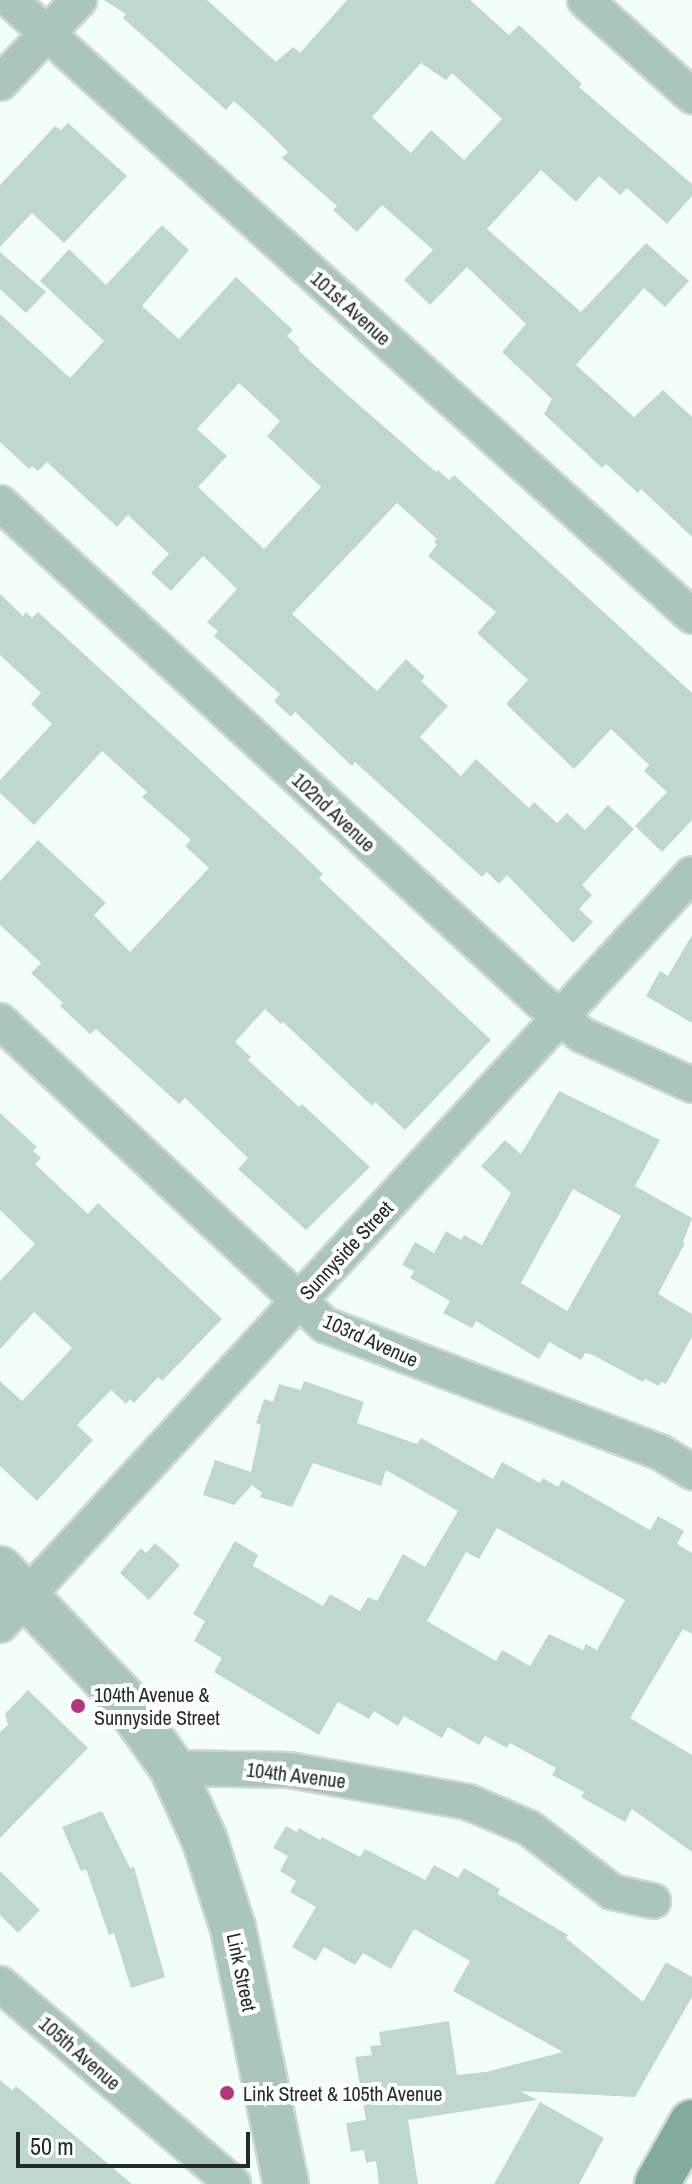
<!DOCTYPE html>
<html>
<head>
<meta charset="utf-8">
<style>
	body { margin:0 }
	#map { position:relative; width:692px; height:2184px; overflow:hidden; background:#f3fef9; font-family:"Archivo Narrow",sans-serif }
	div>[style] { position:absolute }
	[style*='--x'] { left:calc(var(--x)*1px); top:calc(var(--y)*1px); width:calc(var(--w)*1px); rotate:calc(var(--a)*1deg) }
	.building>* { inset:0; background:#bed8ce }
	.roads { filter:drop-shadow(2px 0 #cdd8d3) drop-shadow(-2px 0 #cdd8d3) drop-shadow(0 2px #cdd8d3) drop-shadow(0 -2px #cdd8d3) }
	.minor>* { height:34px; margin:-17px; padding:0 17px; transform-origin:17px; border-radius:17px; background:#aac6bb }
	.tertiary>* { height:44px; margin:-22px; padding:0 22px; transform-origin:22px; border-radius:22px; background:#aac6bb }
	.secondary>* { height:44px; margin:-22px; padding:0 22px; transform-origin:22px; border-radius:22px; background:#81ac9b }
	.dots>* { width:22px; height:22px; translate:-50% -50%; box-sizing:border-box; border:4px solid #fff; border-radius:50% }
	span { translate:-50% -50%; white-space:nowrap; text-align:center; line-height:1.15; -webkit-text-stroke:8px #fff; paint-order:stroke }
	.street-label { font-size:20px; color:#222c28 }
	.poi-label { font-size:20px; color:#222c28 }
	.left { translate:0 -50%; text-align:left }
	.scale { position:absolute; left:16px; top:2132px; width:234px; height:36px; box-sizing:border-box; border:4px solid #222c28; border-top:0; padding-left:10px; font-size:24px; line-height:28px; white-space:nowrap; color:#222c28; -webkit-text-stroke:6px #fff; paint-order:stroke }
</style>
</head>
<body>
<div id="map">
	<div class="building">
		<div style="clip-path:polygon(evenodd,104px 0,207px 0,276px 62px,293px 47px,300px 53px,347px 0,470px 0,509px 35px,519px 25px,545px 49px,582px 84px,579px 87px,692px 184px,692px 196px,667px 224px,627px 188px,620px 195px,599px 176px,576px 202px,541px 170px,487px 229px,581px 312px,646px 243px,689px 281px,665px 307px,644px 288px,576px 365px,634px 417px,663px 390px,692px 417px,692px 537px,641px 489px,638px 493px,606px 464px,602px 468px,544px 414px,552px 399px,502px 352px,526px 324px,467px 267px,430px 305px,404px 280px,433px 250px,382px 205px,357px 232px,333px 210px,337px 206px,282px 158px,288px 152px,268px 132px,234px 101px,226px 110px,123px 18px,126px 14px,104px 0,421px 63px,446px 80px,452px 73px,502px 119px,464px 160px,431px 130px,411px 153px,372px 117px,421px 63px)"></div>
		<div style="clip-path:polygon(68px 123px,127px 176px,64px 243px,32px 213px,0 247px,0 185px,55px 126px,61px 130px)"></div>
		<div style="clip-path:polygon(evenodd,162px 225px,189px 250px,142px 306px,179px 339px,236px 277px,293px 330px,287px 336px,300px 348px,298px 350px,343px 391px,436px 472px,438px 470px,449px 480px,454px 475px,692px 693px,692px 820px,662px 852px,635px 826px,667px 792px,644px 771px,649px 765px,611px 729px,574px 769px,506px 704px,528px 680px,477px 633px,496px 612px,428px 556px,437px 545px,434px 542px,437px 539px,397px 503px,292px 614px,377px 691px,406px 659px,425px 677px,421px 681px,448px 706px,420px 737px,461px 776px,476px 759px,529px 808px,534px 802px,557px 823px,567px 813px,585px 830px,608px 805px,634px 829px,582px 885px,592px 895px,579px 909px,593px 922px,573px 943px,507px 875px,499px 884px,487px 872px,482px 877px,355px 762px,352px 766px,295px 712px,291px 717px,274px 701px,280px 694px,214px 636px,218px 631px,207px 622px,237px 589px,203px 556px,171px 591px,151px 573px,169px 554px,128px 515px,117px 527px,47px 462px,38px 471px,32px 466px,29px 469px,0 442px,0 314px,70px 378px,104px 341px,40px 281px,69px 249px,106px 285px,162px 225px,239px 383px,280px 421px,267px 436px,321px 487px,264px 549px,198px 487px,227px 456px,197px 429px,239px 383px)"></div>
		<div style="clip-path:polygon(0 252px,46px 292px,26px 313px,0 289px)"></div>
		<div style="clip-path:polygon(0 594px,23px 616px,26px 612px,32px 618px,38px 612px,296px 848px,323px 874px,319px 878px,491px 1040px,405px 1130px,375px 1102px,372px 1106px,283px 1022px,281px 1024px,265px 1009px,235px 1042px,251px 1057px,248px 1060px,299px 1107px,302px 1104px,370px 1167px,306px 1230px,238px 1169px,248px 1158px,185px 1098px,179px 1104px,96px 1029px,90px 1034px,60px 1006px,63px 1003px,31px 973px,41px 963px,0 925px,0 881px,38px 840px,106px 903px,94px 915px,130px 952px,209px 868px,185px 846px,191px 840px,142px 797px,147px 792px,102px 751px,34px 825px,0 793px,0 780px,52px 724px,31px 704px,41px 693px,0 655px)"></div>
		<div style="clip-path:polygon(692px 935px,692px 1023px,646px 996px,660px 971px,668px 976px)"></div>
		<div style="clip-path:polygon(evenodd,559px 1091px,660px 1140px,635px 1186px,692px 1218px,683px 1242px,685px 1243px,658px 1294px,692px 1314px,692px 1337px,666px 1384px,661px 1382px,659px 1386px,645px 1379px,643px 1382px,593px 1355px,585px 1353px,581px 1360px,549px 1342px,539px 1359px,476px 1321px,472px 1328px,443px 1313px,450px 1301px,410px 1278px,414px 1271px,402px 1265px,415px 1242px,434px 1253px,446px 1231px,461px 1240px,464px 1235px,482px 1245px,511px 1193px,481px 1166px,505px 1140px,521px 1154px,559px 1091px,573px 1189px,621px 1216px,567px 1311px,521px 1283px,573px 1189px)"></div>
		<div style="clip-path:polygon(0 1113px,37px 1147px,33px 1151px,41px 1158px,35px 1164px,88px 1214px,98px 1203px,222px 1319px,162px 1381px,158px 1377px,134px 1403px,130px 1399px,126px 1404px,111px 1390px,77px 1425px,93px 1440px,37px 1501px,0 1466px,0 1381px,22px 1401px,72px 1348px,34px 1312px,0 1349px,0 1281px,35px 1244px,0 1210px)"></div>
		<div style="clip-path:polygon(evenodd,304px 1381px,364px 1402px,357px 1423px,417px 1444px,421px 1438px,493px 1479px,502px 1462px,540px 1483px,543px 1478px,558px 1487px,562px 1480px,650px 1530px,658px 1516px,684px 1531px,677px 1544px,692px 1553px,692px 1634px,683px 1629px,630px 1718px,692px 1755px,692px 1852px,632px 1809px,625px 1822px,581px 1797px,584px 1792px,552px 1775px,556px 1768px,510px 1743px,507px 1748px,485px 1736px,479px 1745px,448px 1727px,442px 1738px,404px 1716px,398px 1726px,374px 1711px,369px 1719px,338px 1702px,319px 1735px,214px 1672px,222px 1658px,194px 1641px,205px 1621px,193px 1614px,235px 1541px,258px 1555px,253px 1566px,323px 1606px,330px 1594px,360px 1611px,368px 1597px,377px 1601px,403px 1554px,425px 1567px,458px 1511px,386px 1470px,381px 1486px,313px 1463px,292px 1507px,260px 1497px,262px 1493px,252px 1485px,234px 1505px,203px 1495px,215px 1460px,251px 1472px,261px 1425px,256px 1423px,264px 1399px,273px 1402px,279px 1384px,301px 1390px,304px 1381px,497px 1528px,625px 1600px,597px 1650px,586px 1644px,583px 1650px,549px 1634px,530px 1666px,502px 1650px,496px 1661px,427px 1621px,466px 1552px,479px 1559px,497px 1528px)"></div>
		<div style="clip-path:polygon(155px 1543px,180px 1565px,149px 1600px,120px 1573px,141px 1548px,146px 1553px)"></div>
		<div style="clip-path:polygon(28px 1690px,88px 1748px,0 1838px,0 1732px,8px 1725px,5px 1714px)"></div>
		<div style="clip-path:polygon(102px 1811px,130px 1868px,134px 1867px,165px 1977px,131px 1988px,114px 1933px,109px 1935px,86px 1869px,81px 1871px,62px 1827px)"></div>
		<div style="clip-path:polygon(286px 1826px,297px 1832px,299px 1828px,320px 1840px,322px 1837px,360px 1857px,365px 1849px,425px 1880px,434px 1865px,458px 1878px,464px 1868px,500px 1889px,498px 1894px,568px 1935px,566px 1938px,643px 2002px,666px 1962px,692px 1977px,692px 1997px,635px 2097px,520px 2091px,537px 2100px,408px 2120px,418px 2184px,379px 2184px,376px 2161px,366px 2163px,364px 2150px,351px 2152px,346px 2123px,366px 2120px,355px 2057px,372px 2055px,370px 2046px,381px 2045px,379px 2032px,449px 2021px,457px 2075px,486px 2072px,563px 2052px,453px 1991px,470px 1961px,414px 1929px,391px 1969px,363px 1953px,355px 1965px,324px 1947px,316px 1961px,292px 1947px,316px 1907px,290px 1892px,296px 1881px,280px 1871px,288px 1856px,273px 1848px)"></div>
		<div style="clip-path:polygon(0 1871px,40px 1910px,18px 1933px,0 1915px)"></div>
		<div style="clip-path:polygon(0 2080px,12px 2090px,16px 2086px,132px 2184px,0 2184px)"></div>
		<div style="clip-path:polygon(540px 2102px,604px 2138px,579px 2184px,494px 2184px)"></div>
	</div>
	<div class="roads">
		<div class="minor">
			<div style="--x:10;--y:0;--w:919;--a:42.09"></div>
			<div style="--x:585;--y:0;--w:144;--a:41.9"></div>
			<div style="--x:0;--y:83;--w:115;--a:-46.4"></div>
			<div style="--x:0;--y:503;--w:733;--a:42.68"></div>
			<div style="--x:539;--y:1000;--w:55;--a:39.1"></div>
			<div style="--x:582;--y:1035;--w:121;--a:24.4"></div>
			<div style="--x:0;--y:1021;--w:445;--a:43.1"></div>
			<div style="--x:325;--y:1325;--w:358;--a:20.8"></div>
			<div style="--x:660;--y:1452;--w:38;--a:32"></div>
			<div style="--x:0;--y:1625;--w:1021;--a:-47.34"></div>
			<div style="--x:172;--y:1768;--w:117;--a:1"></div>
			<div style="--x:289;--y:1770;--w:182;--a:10.1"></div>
			<div style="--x:468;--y:1802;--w:66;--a:23.1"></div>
			<div style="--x:529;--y:1828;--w:105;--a:37.6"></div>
			<div style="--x:612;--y:1892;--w:42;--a:12.4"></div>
			<div style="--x:0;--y:1984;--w:307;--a:40.6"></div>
		</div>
		<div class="tertiary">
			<div style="--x:0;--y:1569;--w:177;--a:46.4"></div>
			<div style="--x:122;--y:1697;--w:87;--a:54.8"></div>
			<div style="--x:172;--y:1768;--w:80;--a:65.7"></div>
			<div style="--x:205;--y:1841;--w:91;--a:72.2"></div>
			<div style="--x:233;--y:1928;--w:261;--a:78.3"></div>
		</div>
		<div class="secondary">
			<div style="--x:657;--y:2184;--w:71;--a:-60.6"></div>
		</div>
	</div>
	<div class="dots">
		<div style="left:78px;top:1706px;background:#b5347e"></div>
		<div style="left:227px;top:2093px;background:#b5347e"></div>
	</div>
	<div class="street-label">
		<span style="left:351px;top:308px;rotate:42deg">101st Avenue</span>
		<span style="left:334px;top:812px;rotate:43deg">102nd Avenue</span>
		<span style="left:346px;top:1250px;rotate:-47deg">Sunnyside Street</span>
		<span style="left:371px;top:1340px;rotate:24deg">103rd Avenue</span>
		<span style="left:296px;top:1775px;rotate:7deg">104th Avenue</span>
		<span style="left:242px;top:1972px;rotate:78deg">Link Street</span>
		<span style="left:80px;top:2053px;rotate:41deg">105th Avenue</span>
	</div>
	<div class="poi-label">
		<span class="left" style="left:94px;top:1706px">104th Avenue &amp;<br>Sunnyside Street</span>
		<span class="left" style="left:243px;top:2093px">Link Street &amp; 105th Avenue</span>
	</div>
	<div class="scale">50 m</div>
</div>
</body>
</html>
